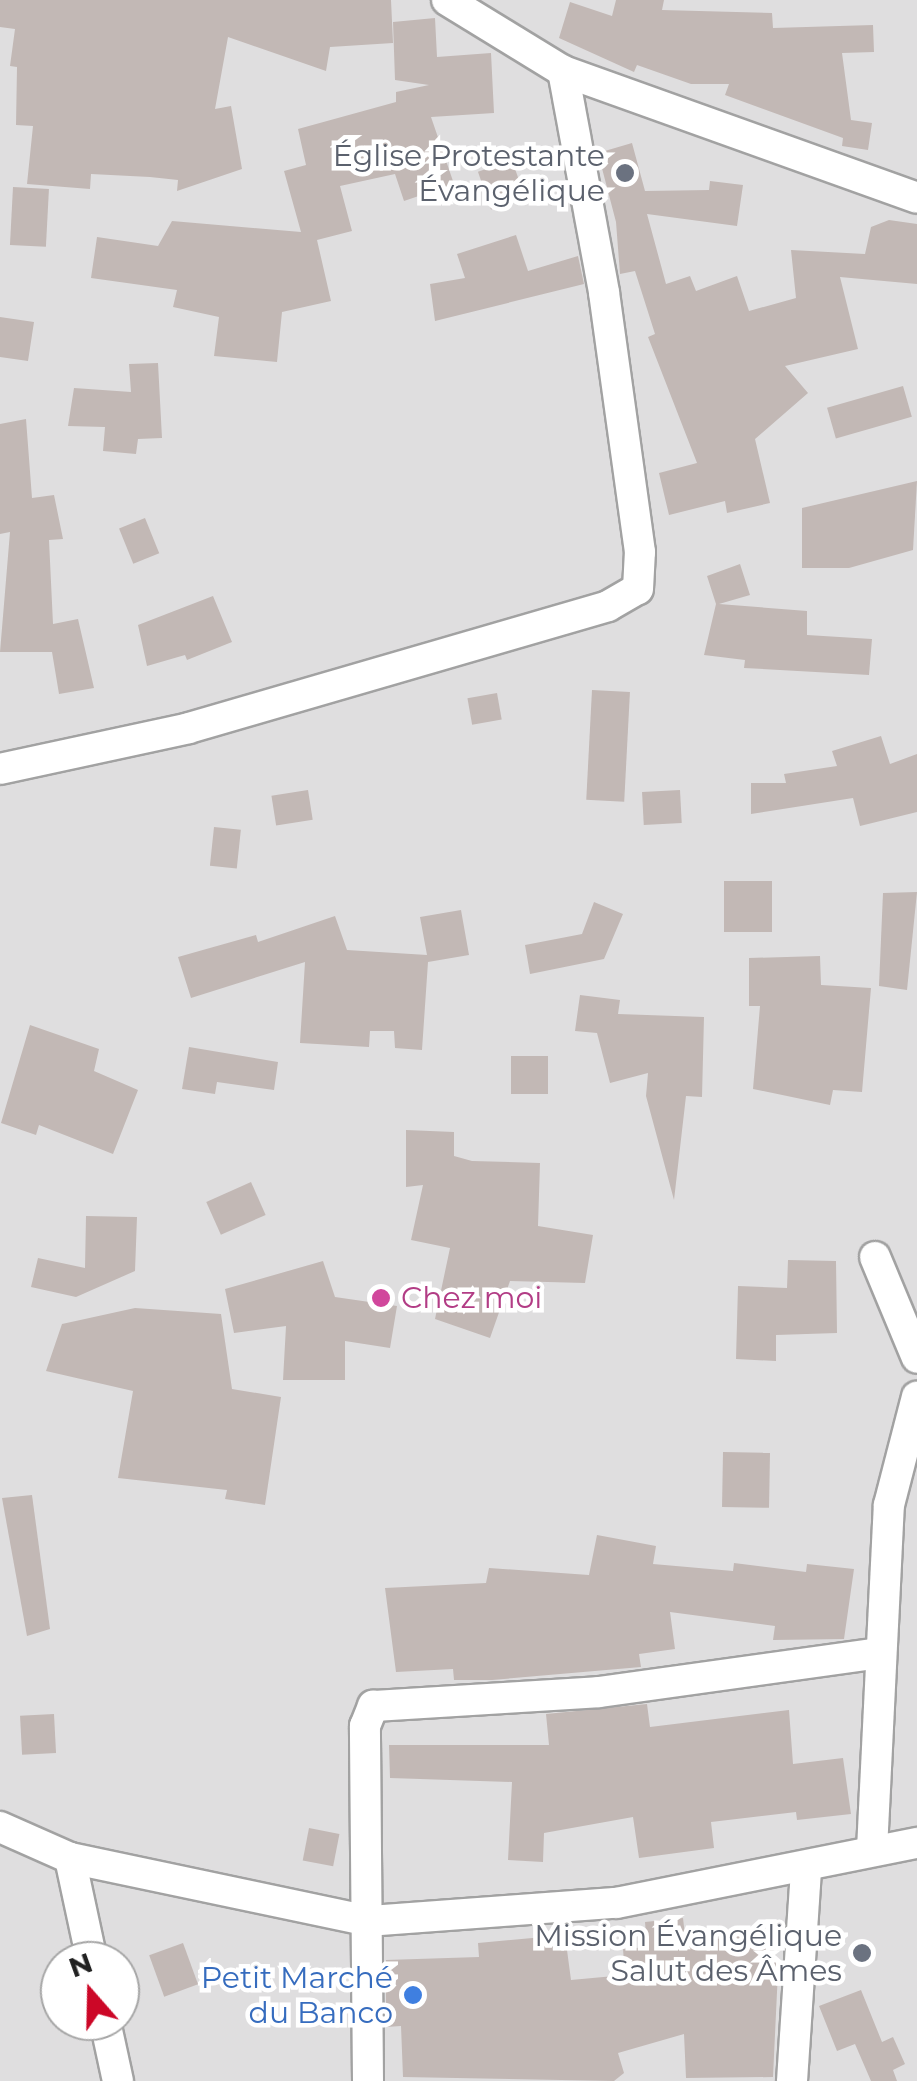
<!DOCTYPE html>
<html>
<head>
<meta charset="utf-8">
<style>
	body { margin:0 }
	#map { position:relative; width:917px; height:2081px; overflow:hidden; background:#f1ede9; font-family:Montserrat,sans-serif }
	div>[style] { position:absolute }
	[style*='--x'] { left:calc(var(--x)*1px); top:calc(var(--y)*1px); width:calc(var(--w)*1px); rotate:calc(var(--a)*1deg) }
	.residential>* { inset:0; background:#dfdedf }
	.building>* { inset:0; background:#c2b8b5; transform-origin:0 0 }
	.roads { filter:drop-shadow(2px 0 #a2a2a2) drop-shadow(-2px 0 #a2a2a2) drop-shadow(0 2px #a2a2a2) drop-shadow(0 -2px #a2a2a2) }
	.minor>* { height:30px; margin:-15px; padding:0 15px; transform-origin:15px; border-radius:15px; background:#fff }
	.dots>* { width:28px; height:28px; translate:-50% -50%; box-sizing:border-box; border:5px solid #fff; border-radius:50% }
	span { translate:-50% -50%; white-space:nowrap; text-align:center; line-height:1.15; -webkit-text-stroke:9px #fff; paint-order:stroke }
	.worship-label { font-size:30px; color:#5b616d }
	.right { translate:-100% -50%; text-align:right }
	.hotel-label { font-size:30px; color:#b23c85 }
	.left { translate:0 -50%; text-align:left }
	.shop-label { font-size:30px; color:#366cbe }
	.north { position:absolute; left:40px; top:1941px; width:100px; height:100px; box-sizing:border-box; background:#fff; border:2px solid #a6a6a6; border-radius:50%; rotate:340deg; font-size:28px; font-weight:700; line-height:40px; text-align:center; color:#212121 }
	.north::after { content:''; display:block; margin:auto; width:35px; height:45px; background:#cc0727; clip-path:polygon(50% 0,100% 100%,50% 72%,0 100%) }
</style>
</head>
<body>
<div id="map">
	<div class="residential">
		<div style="clip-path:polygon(evenodd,0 0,917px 0,917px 2081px,0 2081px,0 0,60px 1961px,120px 1961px,120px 2021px,60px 2021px,60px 1961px)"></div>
	</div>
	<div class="building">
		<div style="clip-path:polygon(0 0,391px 0,393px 43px,330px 47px,326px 71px,228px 37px,215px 109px,231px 106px,242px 169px,177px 191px,178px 180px,150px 177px,91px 174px,90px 189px,27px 184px,33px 126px,16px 125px,17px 67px,10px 66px,15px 29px,0 27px)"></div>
		<div style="clip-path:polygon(616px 0,664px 0,662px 10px,772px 13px,773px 28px,873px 25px,874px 52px,842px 53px,851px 120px,872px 123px,868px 150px,842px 146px,843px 138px,725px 95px,729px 84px,691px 84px,637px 65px,634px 72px,559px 38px,570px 2px,612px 16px)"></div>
		<div style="clip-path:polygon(435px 18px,437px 57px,491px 53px,494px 113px,431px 117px,454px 184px,404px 201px,395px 174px,340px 186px,352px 231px,317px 240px,331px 301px,282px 312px,277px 362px,214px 356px,219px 317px,173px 307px,177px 290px,91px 278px,97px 237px,158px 246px,172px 221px,301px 232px,284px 171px,306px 165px,298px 129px,396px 102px,396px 92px,429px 85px,395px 80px,393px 22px)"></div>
		<div style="clip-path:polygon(632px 143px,645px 191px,709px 190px,710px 181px,743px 185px,737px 226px,647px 214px,666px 284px,690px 276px,696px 291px,737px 276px,749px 311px,796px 298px,791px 250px,865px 254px,871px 227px,889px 220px,917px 224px,917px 284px,840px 277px,858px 349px,785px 366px,808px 393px,755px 439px,770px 503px,727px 513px,725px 501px,669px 515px,659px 473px,697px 463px,648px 337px,655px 334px,635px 271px,620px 274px,616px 222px,598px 153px)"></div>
		<div style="left:512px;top:160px;width:40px;height:36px;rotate:71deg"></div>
		<div style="left:13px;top:187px;width:36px;height:58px;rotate:3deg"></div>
		<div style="clip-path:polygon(516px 235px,528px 271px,578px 256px,584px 284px,435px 321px,430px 284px,465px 278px,457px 254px)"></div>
		<div style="clip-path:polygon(0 317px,34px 322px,28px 361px,0 357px)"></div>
		<div style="clip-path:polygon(158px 363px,162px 438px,138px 439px,136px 454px,103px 451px,105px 427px,68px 426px,74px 388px,131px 392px,129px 364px)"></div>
		<div style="left:903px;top:386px;width:32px;height:79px;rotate:74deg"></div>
		<div style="clip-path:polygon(26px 419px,32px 498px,54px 495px,63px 539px,49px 540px,53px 624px,78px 619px,94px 688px,59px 694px,52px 652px,0 652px,10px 532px,0 534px,0 424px)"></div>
		<div style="clip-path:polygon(917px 481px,913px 550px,849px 568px,802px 568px,802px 508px)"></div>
		<div style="left:145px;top:518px;width:38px;height:28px;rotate:68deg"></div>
		<div style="clip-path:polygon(740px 564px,750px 595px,719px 604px,807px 611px,807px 635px,872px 639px,869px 675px,744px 668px,745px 660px,704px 655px,716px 604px,707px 576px)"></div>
		<div style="clip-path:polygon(213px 596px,232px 642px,187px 660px,185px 655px,147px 666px,138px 625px)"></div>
		<div style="left:592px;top:690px;width:38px;height:110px;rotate:3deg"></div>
		<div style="left:497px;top:693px;width:27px;height:30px;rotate:80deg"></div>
		<div style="clip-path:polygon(881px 736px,890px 764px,917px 754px,917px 812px,860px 826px,853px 798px,751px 814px,751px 783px,786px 783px,784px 774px,837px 766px,832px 751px)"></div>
		<div style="left:308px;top:790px;width:30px;height:37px;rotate:81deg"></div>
		<div style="left:680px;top:790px;width:33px;height:38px;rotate:87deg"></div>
		<div style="left:214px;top:827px;width:27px;height:39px;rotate:6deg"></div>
		<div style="left:772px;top:881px;width:51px;height:48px;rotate:90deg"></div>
		<div style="clip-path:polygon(917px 892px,907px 990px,879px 986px,883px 893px)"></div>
		<div style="clip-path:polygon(594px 902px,623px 914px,604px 959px,530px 974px,525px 945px,582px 934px)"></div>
		<div style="clip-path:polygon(461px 910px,469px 955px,428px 962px,422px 1050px,395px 1048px,394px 1031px,370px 1031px,369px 1047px,300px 1043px,305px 962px,191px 998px,178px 957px,256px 935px,258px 942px,335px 916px,347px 950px,427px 955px,420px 917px)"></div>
		<div style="clip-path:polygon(820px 956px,821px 985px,871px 988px,862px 1092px,833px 1090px,830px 1105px,753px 1089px,760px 1006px,749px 1006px,749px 958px)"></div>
		<div style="clip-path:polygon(580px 995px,620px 1000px,618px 1014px,704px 1017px,702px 1097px,686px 1096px,674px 1200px,646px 1096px,648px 1073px,610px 1083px,597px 1033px,575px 1031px)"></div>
		<div style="clip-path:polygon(30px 1025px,99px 1049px,94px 1071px,138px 1090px,113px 1154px,39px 1125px,36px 1135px,1px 1123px)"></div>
		<div style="clip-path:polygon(189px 1047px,278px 1062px,274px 1090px,217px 1082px,215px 1094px,182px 1089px)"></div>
		<div style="left:511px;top:1056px;width:37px;height:38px"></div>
		<div style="clip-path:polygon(406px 1130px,454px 1132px,454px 1156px,472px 1161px,540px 1163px,538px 1226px,593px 1235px,585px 1283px,510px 1281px,490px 1338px,435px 1319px,450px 1248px,411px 1240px,423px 1185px,406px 1187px)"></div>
		<div style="left:251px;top:1182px;width:36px;height:49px;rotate:66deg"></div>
		<div style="clip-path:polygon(86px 1216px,137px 1217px,135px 1271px,76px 1297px,31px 1287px,38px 1258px,85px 1268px)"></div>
		<div style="clip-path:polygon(788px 1260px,836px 1261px,837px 1333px,776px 1335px,776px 1361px,736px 1359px,738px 1286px,787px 1288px)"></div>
		<div style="clip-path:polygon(323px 1261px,335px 1297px,397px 1306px,390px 1348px,345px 1341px,345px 1380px,283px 1380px,286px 1326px,234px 1333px,225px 1289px)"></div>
		<div style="clip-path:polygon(135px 1308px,221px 1314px,232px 1389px,281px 1397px,265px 1505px,225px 1499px,227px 1490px,118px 1478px,133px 1391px,46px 1371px,62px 1324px)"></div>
		<div style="left:723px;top:1452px;width:47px;height:55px;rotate:1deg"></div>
		<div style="clip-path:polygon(32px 1495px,50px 1629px,27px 1636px,2px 1498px)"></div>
		<div style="clip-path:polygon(597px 1535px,656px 1546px,653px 1564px,733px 1571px,734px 1563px,806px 1572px,807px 1564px,854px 1569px,844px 1639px,773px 1640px,775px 1626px,670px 1612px,675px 1649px,639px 1654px,641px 1667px,492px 1680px,454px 1680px,453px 1669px,396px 1672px,385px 1588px,486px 1583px,489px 1568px,589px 1575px)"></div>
		<div style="clip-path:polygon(647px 1704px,650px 1727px,789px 1710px,793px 1764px,843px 1758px,851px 1814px,797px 1820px,796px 1812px,711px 1822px,714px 1848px,639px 1858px,633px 1817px,544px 1833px,543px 1862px,508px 1860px,512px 1782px,390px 1778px,389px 1745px,549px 1745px,546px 1714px)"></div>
		<div style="left:54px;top:1714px;width:39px;height:34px;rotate:87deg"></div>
		<div style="left:309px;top:1828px;width:31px;height:33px;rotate:11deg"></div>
		<div style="clip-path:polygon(683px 1918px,686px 1944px,771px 1930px,778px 1971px,773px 2077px,686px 2078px,684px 2034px,618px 2053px,624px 2073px,614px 2081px,403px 2077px,401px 2026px,386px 2027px,386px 1960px,479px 1957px,478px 1943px,565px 1935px,571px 1980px,625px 1975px,623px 1949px,647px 1947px,645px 1922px)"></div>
		<div style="left:183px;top:1943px;width:44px;height:36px;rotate:70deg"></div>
		<div style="clip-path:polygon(861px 1990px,882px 2042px,893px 2037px,905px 2064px,893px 2070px,897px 2081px,871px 2081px,855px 2044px,837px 2051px,819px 2006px)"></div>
	</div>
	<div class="roads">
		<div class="minor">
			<div style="--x:447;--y:0;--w:136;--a:31.5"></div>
			<div style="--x:563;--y:71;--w:376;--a:19.7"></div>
			<div style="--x:0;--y:769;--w:193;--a:-12.2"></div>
			<div style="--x:189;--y:728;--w:436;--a:-16.2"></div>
			<div style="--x:608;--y:606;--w:34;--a:-30"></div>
			<div style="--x:638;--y:589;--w:37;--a:-87"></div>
			<div style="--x:640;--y:552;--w:262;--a:-97.9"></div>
			<div style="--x:604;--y:292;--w:225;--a:-100.5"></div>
			<div style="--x:875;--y:1257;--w:109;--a:67.4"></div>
			<div style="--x:0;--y:1827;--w:77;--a:23.9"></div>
			<div style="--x:70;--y:1858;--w:305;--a:11.9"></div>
			<div style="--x:368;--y:1921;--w:249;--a:-4.2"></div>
			<div style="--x:616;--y:1903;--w:307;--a:-11.3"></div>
			<div style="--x:872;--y:1850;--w:345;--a:-87.2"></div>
			<div style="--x:889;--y:1505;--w:112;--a:-75.5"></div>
			<div style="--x:70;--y:1858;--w:105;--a:77.9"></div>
			<div style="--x:105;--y:2021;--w:61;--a:77.8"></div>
			<div style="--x:368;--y:2081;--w:355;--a:-90.5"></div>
			<div style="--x:365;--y:1726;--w:22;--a:-68"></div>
			<div style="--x:373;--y:1706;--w:226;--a:-3.5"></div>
			<div style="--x:599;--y:1692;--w:284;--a:-7.9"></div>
			<div style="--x:792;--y:2081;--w:212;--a:-86.2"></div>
		</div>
	</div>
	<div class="dots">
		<div style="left:625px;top:173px;background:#6b7280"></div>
		<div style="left:381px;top:1298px;background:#d1479c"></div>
		<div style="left:862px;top:1953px;background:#6b7280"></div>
		<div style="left:413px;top:1995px;background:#3f7fe0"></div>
	</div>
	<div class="worship-label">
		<span class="right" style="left:605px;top:173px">Église Protestante<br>Évangélique</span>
		<span class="right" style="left:842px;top:1953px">Mission Évangélique<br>Salut des Âmes</span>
	</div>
	<div class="hotel-label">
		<span class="left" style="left:401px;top:1298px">Chez moi</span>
	</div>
	<div class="shop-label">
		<span class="right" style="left:393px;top:1995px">Petit Marché<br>du Banco</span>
	</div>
	<div class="north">N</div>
</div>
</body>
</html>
